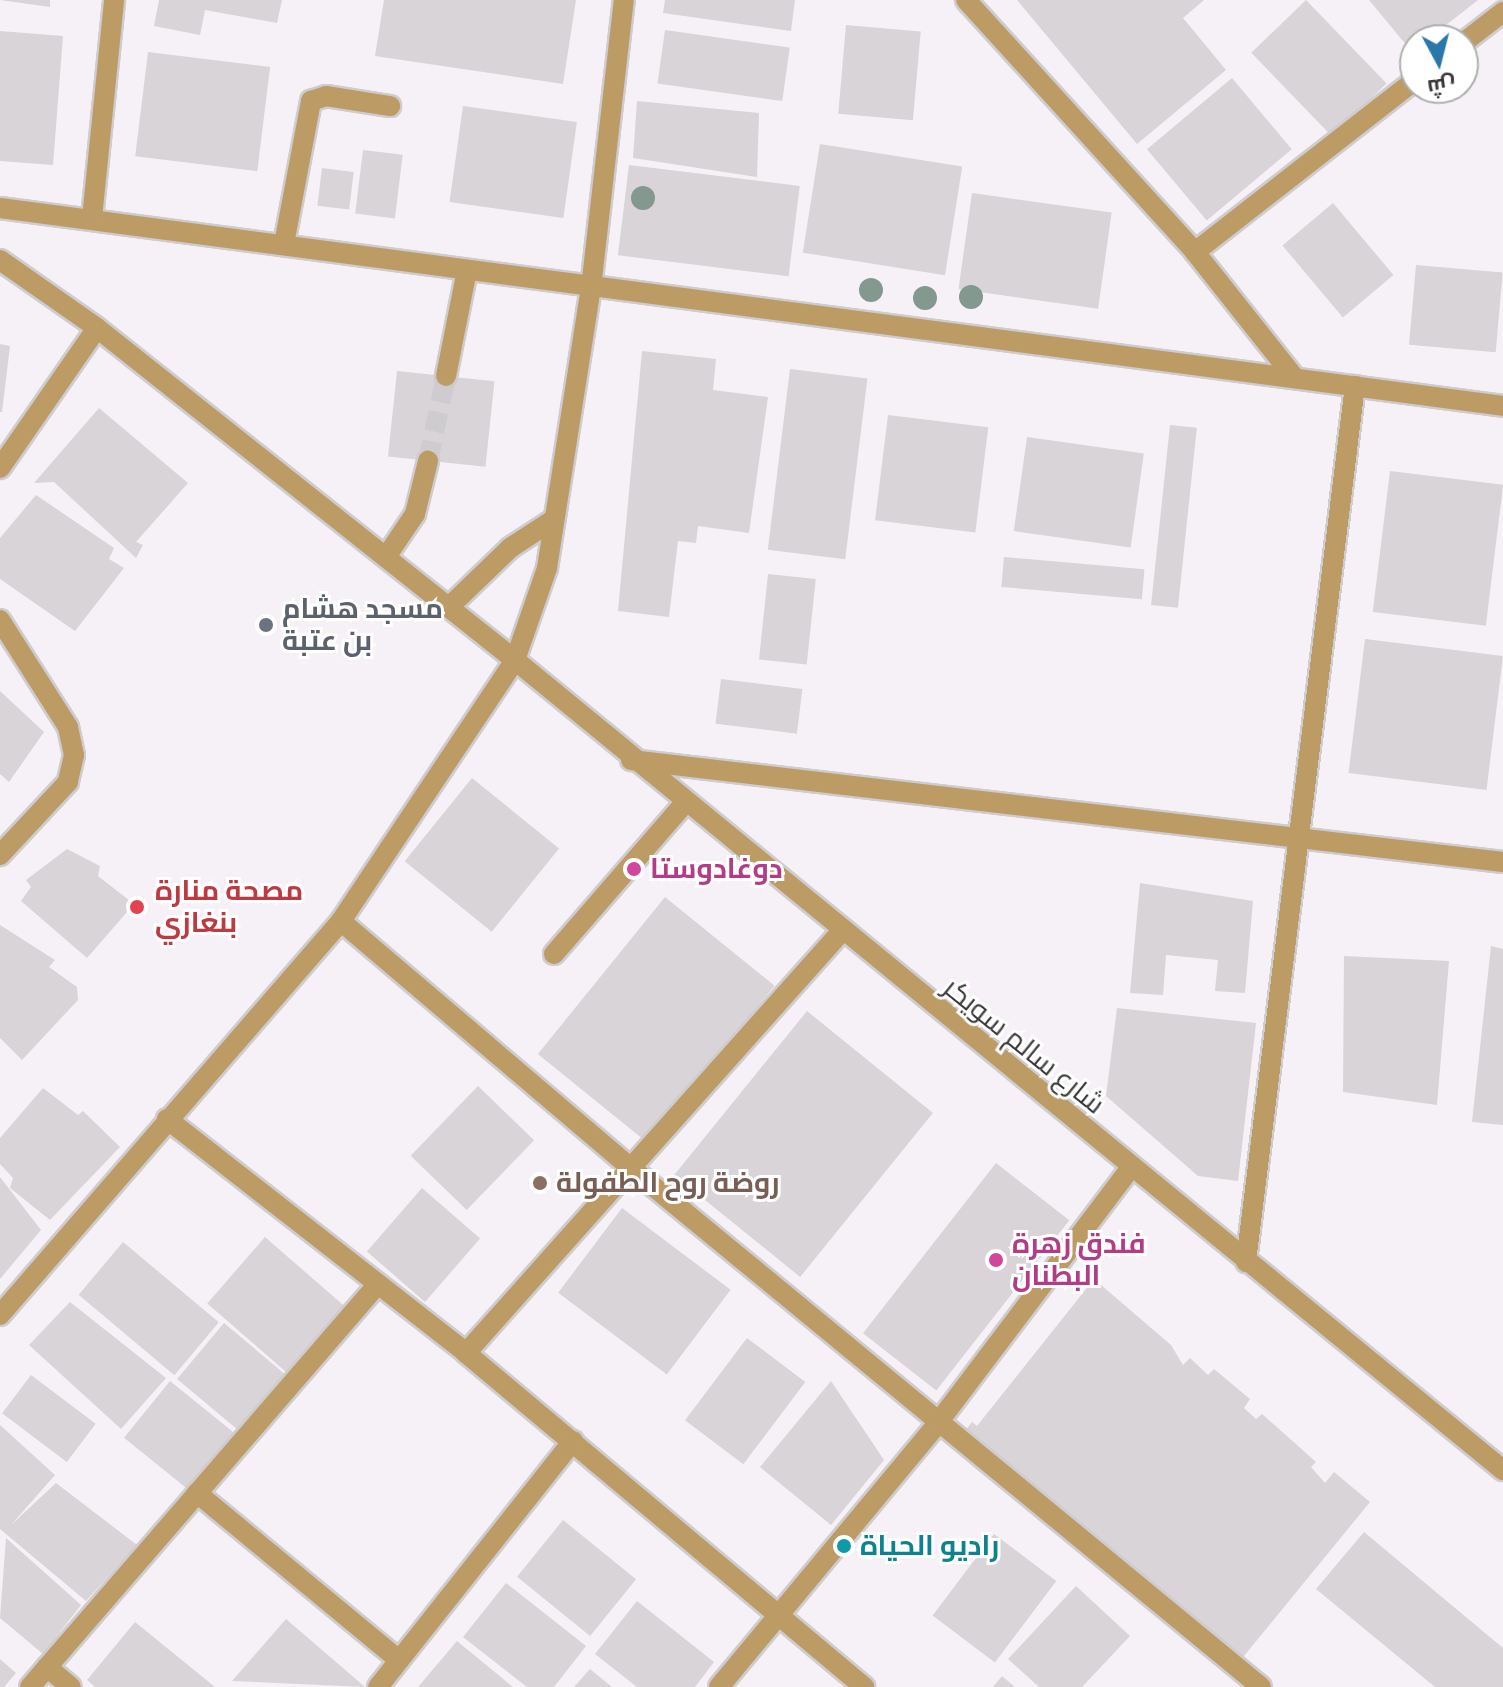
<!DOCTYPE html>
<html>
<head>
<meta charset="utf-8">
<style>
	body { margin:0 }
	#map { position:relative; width:1503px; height:1687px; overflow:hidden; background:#f5f1f6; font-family:Signika,Cairo,sans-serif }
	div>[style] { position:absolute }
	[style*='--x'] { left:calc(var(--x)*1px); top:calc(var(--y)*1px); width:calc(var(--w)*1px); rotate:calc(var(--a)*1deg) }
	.building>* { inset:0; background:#d9d4d7; transform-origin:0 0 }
	.minor-tunnel>* { height:20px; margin-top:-10px; transform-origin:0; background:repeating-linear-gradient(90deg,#cfccd0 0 20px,transparent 0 30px) }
	.roads { filter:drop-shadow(2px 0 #cfccd0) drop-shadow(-2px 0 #cfccd0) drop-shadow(0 2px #cfccd0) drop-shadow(0 -2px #cfccd0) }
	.minor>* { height:20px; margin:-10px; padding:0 10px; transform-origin:10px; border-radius:10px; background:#bd9b65 }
	.trees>* { width:24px; height:24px; margin:-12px; border-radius:50%; background:#83988f }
	.dots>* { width:22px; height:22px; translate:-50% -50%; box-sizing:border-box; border:4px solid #fff; border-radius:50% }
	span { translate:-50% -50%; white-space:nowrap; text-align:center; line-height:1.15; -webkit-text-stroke:6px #fff; paint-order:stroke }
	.worship-label { font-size:28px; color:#5b616d; font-weight:700 }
	.left { translate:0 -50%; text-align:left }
	.hotel-label { font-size:28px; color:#b23c85; font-weight:700 }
	.health-label { font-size:28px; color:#be3a42; font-weight:700 }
	.street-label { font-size:28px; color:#393739 }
	.education-label { font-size:28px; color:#785e54; font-weight:700 }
	.culture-label { font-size:28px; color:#0d838f; font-weight:700 }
	.north { position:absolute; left:1399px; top:24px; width:80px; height:80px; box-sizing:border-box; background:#fff; border:2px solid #b0afb0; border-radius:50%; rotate:173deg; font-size:22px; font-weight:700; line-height:32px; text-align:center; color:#393739 }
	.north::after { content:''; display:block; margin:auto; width:28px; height:36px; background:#2a77aa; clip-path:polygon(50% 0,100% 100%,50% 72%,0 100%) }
</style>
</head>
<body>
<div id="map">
	<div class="building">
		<div style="clip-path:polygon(0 0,50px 0,50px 7px)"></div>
		<div style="clip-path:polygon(159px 0,282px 0,277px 23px,205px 10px,200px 35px,154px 26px)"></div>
		<div style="clip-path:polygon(384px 0,576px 0,563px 84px,375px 56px)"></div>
		<div style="clip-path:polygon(665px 0,795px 0,791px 31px,663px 13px)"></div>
		<div style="clip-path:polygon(1017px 0,1204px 0,1183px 18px,1226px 70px,1137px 144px)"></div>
		<div style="left:1306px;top:0;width:116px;height:76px;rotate:46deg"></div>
		<div style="clip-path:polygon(1369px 0,1478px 0,1427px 40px,1415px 40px,1412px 52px)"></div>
		<div style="left:846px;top:25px;width:75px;height:89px;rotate:5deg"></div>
		<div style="left:665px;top:30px;width:126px;height:54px;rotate:8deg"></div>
		<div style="clip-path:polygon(0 31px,63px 36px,53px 165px,0 161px)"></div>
		<div style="left:148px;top:52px;width:123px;height:105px;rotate:7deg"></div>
		<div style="left:1232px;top:78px;width:93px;height:111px;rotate:50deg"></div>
		<div style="clip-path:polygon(637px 101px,759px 113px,757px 177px,633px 158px)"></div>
		<div style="left:463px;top:106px;width:115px;height:97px;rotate:8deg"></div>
		<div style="left:820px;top:144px;width:144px;height:110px;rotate:9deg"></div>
		<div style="left:363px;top:150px;width:40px;height:64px;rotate:7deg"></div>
		<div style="left:629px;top:165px;width:172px;height:91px;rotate:7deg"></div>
		<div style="left:322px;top:168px;width:32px;height:38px;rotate:7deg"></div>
		<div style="left:972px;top:193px;width:141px;height:97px;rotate:8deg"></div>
		<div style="left:1333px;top:203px;width:94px;height:66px;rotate:50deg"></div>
		<div style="left:1416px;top:265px;width:87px;height:80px;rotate:5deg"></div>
		<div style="clip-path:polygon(0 344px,10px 346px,2px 412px,0 412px)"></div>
		<div style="clip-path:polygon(642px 351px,716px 359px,713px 390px,768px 397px,749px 533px,698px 526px,696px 543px,678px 541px,669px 617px,618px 611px)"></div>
		<div style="left:790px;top:369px;width:78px;height:182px;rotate:7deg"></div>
		<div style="left:397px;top:371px;width:98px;height:86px;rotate:6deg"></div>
		<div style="clip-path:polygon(99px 408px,188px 483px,136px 542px,143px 545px,136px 558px,54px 482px,34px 483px)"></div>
		<div style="left:888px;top:415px;width:101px;height:106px;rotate:7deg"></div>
		<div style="left:1170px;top:425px;width:27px;height:181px;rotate:6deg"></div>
		<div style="left:1027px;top:437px;width:118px;height:95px;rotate:8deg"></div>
		<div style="left:1390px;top:471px;width:114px;height:142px;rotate:7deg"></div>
		<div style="clip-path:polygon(36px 495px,114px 548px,109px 559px,124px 568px,75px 631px,0 579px,0 538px)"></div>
		<div style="left:1004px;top:557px;width:141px;height:30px;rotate:5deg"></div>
		<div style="left:768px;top:574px;width:48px;height:86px;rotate:6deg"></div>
		<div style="left:1365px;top:639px;width:139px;height:135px;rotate:7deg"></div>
		<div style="left:721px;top:679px;width:82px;height:45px;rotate:7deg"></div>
		<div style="clip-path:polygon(0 691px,44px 732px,9px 782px,0 774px)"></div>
		<div style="left:472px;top:778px;width:112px;height:107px;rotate:39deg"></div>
		<div style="clip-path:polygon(67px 849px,100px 866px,98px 876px,134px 904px,87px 958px,21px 901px,31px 887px,26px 880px)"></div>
		<div style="clip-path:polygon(1140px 883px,1253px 901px,1245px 993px,1215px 991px,1218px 960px,1166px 955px,1163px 995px,1130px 993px)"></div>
		<div style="left:665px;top:897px;width:141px;height:202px;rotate:39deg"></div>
		<div style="clip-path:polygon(0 925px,55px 960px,49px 967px,77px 987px,78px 1000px,22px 1060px,0 1038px)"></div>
		<div style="clip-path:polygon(1491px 946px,1503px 949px,1503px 1125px,1472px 1122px)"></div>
		<div style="clip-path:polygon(1344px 956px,1449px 961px,1437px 1105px,1343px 1092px)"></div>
		<div style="clip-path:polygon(1117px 1008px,1256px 1023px,1238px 1181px,1198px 1176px,1106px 1096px)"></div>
		<div style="left:807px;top:1011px;width:162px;height:211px;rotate:39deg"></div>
		<div style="left:478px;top:1086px;width:78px;height:97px;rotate:44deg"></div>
		<div style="clip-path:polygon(43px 1088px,78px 1115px,83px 1111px,120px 1147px,50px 1220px,10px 1188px,13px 1178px,0 1164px,0 1138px)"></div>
		<div style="left:996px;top:1163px;width:93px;height:216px;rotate:38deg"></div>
		<div style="clip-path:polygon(0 1177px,41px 1230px,0 1279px)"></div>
		<div style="left:422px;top:1188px;width:77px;height:84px;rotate:41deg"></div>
		<div style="left:622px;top:1208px;width:136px;height:106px;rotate:37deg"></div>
		<div style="left:265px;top:1237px;width:104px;height:88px;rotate:41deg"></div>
		<div style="left:123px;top:1242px;width:125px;height:69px;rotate:40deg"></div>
		<div style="clip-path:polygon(1094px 1279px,1171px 1345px,1183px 1365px,1190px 1358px,1208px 1375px,1214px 1369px,1250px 1399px,1244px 1408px,1256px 1419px,1262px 1414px,1316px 1462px,1311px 1467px,1325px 1483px,1334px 1472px,1370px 1502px,1239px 1662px,961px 1436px,972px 1422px,977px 1426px)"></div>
		<div style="clip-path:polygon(70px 1302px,166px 1378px,121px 1429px,29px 1345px)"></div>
		<div style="left:224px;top:1323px;width:85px;height:73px;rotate:40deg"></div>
		<div style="left:747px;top:1338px;width:73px;height:103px;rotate:37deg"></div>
		<div style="left:31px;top:1375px;width:81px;height:48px;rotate:37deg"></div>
		<div style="left:170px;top:1381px;width:86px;height:73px;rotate:39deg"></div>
		<div style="clip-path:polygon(831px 1381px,884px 1460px,831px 1525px,760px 1467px)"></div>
		<div style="clip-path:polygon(0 1425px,55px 1475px,11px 1525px,56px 1483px,137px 1545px,86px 1601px,0 1529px)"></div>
		<div style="left:563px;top:1520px;width:94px;height:73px;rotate:39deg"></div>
		<div style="clip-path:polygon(1364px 1532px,1503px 1648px,1503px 1687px,1435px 1687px,1316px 1589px)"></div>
		<div style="left:994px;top:1534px;width:78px;height:102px;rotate:37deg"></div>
		<div style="clip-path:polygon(6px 1538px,81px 1605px,43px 1654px,0 1618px)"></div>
		<div style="clip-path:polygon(506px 1583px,586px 1646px,554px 1687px,527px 1687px,463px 1637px)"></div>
		<div style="clip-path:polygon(1076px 1586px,1130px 1636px,1082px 1687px,1039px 1687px,1008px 1659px)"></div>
		<div style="clip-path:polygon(637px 1601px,714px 1662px,695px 1687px,637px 1687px,595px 1654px)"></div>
		<div style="clip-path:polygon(286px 1619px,365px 1687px,232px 1681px)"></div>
		<div style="clip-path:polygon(135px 1622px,215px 1687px,95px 1687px,87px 1680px)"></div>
		<div style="clip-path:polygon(457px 1641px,513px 1687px,418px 1687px)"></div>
		<div style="clip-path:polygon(0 1659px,16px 1673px,4px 1687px,0 1687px)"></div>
		<div style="clip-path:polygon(590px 1669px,612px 1687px,574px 1687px)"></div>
		<div style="clip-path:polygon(1002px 1676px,1015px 1687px,993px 1687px)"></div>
	</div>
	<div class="minor-tunnel">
		<div style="--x:428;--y:461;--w:87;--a:-78"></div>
	</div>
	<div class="roads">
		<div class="minor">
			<div style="--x:966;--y:0;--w:341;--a:47.7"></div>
			<div style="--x:1195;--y:252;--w:161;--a:51.6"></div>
			<div style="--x:1463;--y:43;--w:51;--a:-37.8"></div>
			<div style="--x:0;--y:208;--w:1516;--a:7.5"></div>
			<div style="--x:92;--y:218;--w:219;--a:-84.2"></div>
			<div style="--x:284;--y:244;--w:146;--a:-79.3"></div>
			<div style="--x:311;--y:101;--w:16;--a:-18"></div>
			<div style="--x:326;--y:96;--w:65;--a:8.9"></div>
			<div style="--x:1195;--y:252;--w:279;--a:-38"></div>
			<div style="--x:0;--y:260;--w:118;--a:35"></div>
			<div style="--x:97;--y:328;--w:534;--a:38.46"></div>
			<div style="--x:515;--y:660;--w:1278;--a:39.35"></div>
			<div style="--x:446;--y:376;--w:108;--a:-78.8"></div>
			<div style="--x:0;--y:468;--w:170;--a:-55.3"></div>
			<div style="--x:386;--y:557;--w:52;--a:-56"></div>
			<div style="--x:415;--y:514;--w:55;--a:-76.2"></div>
			<div style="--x:449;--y:607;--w:85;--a:-44"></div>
			<div style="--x:510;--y:548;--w:51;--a:-33.1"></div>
			<div style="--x:0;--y:620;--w:127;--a:57.6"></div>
			<div style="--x:68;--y:727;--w:29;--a:78"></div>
			<div style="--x:74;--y:755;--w:28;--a:103"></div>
			<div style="--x:68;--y:782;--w:100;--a:133"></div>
			<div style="--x:631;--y:760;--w:878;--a:6.67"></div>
			<div style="--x:841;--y:932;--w:316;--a:131.7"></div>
			<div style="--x:631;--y:1168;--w:816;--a:39.48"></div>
			<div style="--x:554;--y:954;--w:198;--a:-49.1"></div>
			<div style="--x:167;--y:1119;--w:380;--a:38"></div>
			<div style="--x:466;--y:1353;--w:248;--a:-48.3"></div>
			<div style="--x:631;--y:1168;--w:381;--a:-139.6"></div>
			<div style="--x:1246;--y:1262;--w:883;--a:-82.91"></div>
			<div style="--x:0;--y:1315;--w:521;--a:-49.12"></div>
			<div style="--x:341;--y:921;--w:314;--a:-56.3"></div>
			<div style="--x:515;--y:660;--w:97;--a:-70.8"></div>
			<div style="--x:547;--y:568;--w:283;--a:-81.1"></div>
			<div style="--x:591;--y:288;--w:290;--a:-83.5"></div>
			<div style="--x:466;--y:1353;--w:520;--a:40"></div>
			<div style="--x:197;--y:1493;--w:262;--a:39.6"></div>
			<div style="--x:47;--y:1667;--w:31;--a:40"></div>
			<div style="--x:30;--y:1687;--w:532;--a:-49.19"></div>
			<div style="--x:378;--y:1687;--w:314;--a:-51.6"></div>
			<div style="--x:719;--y:1687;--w:342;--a:-50.3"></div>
			<div style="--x:937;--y:1424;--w:320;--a:-52.9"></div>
		</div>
	</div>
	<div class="trees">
		<div style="left:643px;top:198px"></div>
		<div style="left:871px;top:290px"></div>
		<div style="left:971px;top:297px"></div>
		<div style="left:925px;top:298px"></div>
	</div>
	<div class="dots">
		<div style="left:266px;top:625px;background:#6b7280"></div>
		<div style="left:634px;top:869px;background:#d1479c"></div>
		<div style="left:137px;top:907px;background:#e0444e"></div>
		<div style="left:540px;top:1183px;background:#8d6e63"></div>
		<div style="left:996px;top:1260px;background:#d1479c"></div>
		<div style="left:844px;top:1546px;background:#0f9aa8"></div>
	</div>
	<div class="worship-label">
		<span class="left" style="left:282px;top:625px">مسجد هشام<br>بن عتبة</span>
	</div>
	<div class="hotel-label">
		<span class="left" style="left:650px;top:869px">دوغادوستا</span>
		<span class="left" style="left:1012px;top:1260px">فندق زهرة<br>البطنان</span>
	</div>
	<div class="health-label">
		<span class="left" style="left:155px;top:907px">مصحة منارة<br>بنغازي</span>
	</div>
	<div class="street-label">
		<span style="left:1024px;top:1046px;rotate:39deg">شارع سالم سويكر</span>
	</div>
	<div class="education-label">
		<span class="left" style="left:556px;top:1183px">روضة روح الطفولة</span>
	</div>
	<div class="culture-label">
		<span class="left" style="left:860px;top:1546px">راديو الحياة</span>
	</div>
	<div class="north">ش</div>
</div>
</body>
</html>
